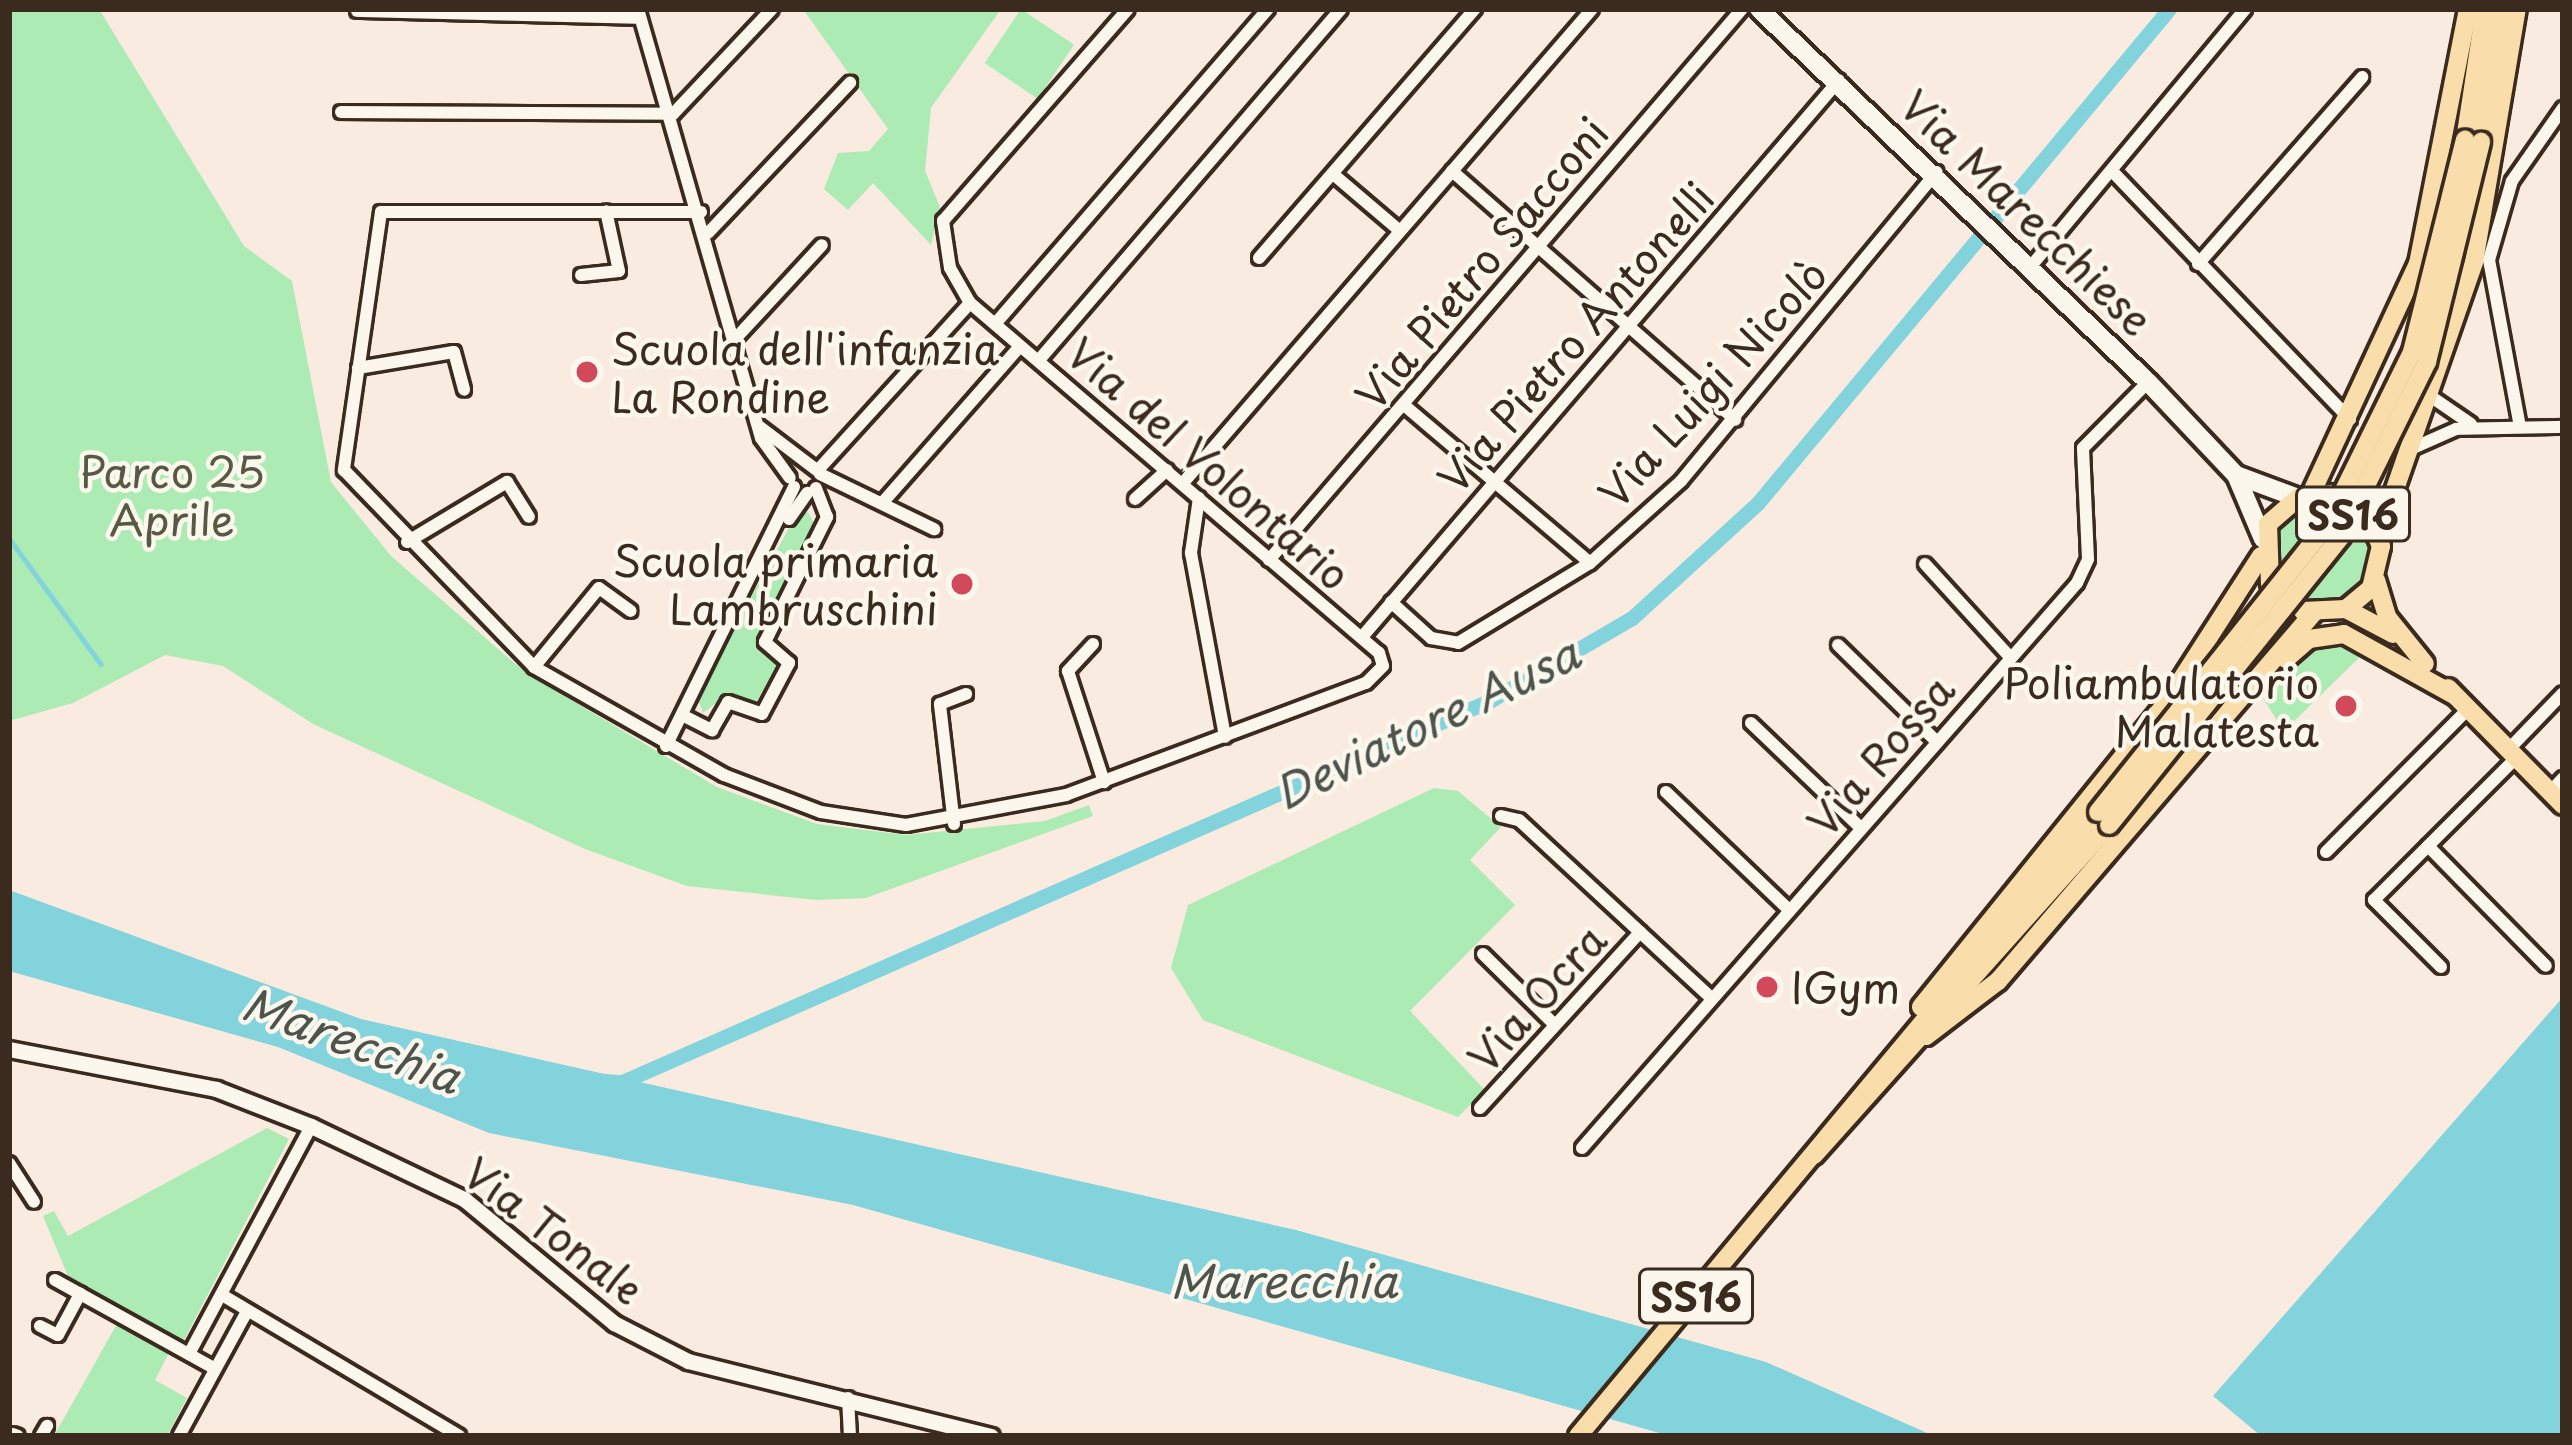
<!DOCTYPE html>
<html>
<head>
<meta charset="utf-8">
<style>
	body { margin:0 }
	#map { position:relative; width:2572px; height:1445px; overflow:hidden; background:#faebe1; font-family:"Playpen Sans",sans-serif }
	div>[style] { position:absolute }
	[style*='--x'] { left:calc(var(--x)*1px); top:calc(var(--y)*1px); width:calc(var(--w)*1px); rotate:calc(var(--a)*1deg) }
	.green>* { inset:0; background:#acebb3; transform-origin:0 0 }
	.round { border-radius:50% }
	.water>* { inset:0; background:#82d3dc }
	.stream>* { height:4.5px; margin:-2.25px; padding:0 2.25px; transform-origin:2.25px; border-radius:2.25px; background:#82d3dc }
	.canal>* { height:15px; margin:-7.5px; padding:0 7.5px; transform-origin:7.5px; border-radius:7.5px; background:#82d3dc }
	.roads { filter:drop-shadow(3px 0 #3b2a1e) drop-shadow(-3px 0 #3b2a1e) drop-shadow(0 3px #3b2a1e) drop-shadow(0 -3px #3b2a1e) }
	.minor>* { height:12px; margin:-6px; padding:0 6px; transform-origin:6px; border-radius:6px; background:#fbf7ec }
	.tertiary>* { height:15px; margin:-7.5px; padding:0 7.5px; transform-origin:7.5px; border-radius:7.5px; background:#fbf7ec }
	.secondary>* { height:18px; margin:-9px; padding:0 9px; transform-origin:9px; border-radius:9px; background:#fbf7ec }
	.primary>* { height:18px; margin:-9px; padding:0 9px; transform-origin:9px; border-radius:9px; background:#f9deab }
	.bridges { filter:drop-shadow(3px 0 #3b2a1e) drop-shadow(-3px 0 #3b2a1e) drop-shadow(0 3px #3b2a1e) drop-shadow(0 -3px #3b2a1e) }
	.primary-bridge>* { height:18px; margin:-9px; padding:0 9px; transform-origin:9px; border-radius:9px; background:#f9deab }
	.dots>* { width:33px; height:33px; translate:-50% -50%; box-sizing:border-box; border:6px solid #fbf7ec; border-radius:50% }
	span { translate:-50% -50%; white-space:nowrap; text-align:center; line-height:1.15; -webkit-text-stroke:9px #fbf7ec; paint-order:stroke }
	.shield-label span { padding:3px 9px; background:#fbf7ec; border:3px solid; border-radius:9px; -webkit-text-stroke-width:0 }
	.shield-label { font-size:39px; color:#3b2a1e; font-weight:700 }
	.street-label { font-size:42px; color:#3b2a1e }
	.poi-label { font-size:42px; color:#3b2a1e }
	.left { translate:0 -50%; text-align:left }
	.right { translate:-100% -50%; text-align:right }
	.park-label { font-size:42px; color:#575a43 }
	.water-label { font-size:45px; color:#4d544e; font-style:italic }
	.frame { position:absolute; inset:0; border:12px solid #3b2a1e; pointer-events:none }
</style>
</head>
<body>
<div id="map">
	<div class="green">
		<div style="clip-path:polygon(9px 9px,99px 9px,244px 246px,292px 281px,331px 482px,391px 556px,526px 673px,717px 787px,817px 824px,906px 835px,1045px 821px,1089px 805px,1093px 816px,866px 898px,816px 900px,687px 886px,585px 849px,313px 724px,223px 666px,165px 655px,73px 703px,9px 721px)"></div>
		<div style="clip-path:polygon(803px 9px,1001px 9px,931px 108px,925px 171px,940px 207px,931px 245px,873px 183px,848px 210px,824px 189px,838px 153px,869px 151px,888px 129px)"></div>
		<div style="left:1021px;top:9px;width:64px;height:65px;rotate:34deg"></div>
		<div class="round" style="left:2274px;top:505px;width:96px;height:96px"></div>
		<div style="clip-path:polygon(808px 512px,815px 525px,757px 644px,779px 662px,755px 704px,728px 694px,703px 713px,697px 696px,796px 515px)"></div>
		<div style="clip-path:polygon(2336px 644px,2365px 652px,2284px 731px,2262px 697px,2309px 650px)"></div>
		<div style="clip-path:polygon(1434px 788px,1458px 791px,1501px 827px,1470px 860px,1515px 905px,1410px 1011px,1485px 1090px,1458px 1117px,1203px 1020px,1171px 968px,1188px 905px)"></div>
		<div style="clip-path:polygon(267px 1128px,289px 1139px,183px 1342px,70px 1281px,43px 1216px,54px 1211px,68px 1236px)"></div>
		<div style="clip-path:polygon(118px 1322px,170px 1351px,155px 1380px,187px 1398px,167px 1436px,54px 1436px)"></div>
	</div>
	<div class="water">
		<div style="clip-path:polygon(9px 890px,361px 1019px,1296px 1230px,1766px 1362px,1934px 1436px,1670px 1436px,853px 1205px,489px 1133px,278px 1047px,9px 971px)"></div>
		<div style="clip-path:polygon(2563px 997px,2563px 1436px,2261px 1436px,2213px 1396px)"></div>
	</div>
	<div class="stream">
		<div style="--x:9;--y:538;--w:156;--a:53.9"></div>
	</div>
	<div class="canal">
		<div style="--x:590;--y:1080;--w:32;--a:4"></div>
		<div style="--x:622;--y:1082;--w:949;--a:-23.73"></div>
		<div style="--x:1491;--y:700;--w:163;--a:-30.2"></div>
		<div style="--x:1632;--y:618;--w:169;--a:-42.4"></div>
		<div style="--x:1757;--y:504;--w:644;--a:-50.23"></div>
	</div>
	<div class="roads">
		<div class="minor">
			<div style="--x:638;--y:9;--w:446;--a:74"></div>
			<div style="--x:761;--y:438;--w:49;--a:54.1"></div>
			<div style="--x:357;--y:11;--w:283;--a:1.4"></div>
			<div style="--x:341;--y:112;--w:332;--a:0.3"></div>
			<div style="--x:673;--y:114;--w:144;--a:-46.7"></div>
			<div style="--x:1452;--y:171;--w:377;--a:41.3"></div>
			<div style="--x:2112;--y:171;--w:344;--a:46.2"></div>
			<div style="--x:1333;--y:174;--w:88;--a:40.4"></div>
			<div style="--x:701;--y:212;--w:320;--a:180"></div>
			<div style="--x:381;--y:212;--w:261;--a:98.2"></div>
			<div style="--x:344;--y:470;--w:274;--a:46"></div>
			<div style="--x:534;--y:667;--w:219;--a:29.6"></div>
			<div style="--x:724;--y:775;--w:104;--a:20.9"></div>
			<div style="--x:821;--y:812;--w:86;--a:8.7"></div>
			<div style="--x:906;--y:825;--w:163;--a:-10.6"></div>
			<div style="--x:1066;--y:795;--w:320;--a:-20.5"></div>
			<div style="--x:1366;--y:683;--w:24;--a:-45"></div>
			<div style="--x:1383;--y:666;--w:14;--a:-107"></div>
			<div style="--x:1379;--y:653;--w:538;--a:-139.44"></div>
			<div style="--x:970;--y:303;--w:40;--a:-119.7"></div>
			<div style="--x:950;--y:268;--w:48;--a:-98.5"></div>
			<div style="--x:943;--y:221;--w:281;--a:-48.9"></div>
			<div style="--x:708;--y:233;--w:207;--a:-46.6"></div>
			<div style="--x:1259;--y:258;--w:330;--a:-49.1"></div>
			<div style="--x:2198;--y:264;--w:249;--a:-48.7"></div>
			<div style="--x:2032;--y:265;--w:333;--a:-50.2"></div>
			<div style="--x:581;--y:275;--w:38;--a:-6"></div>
			<div style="--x:619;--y:271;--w:61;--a:-102.2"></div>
			<div style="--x:995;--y:324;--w:417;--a:-49.1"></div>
			<div style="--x:737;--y:337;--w:125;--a:-47.3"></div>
			<div style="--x:1039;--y:360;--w:463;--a:-49.3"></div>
			<div style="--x:358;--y:368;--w:97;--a:-9.5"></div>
			<div style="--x:454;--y:352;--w:39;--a:75"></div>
			<div style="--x:2433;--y:398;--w:46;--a:34.4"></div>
			<div style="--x:1404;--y:405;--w:244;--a:40.3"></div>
			<div style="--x:760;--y:427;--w:74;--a:37.3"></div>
			<div style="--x:2520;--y:427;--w:170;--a:-100.5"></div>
			<div style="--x:2489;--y:260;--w:82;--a:-73.8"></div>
			<div style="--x:2512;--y:181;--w:89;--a:-55.1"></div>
			<div style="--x:2413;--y:448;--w:47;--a:-23.8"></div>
			<div style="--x:2456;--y:429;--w:107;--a:-1.1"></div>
			<div style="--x:818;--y:470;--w:226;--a:-47.7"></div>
			<div style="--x:820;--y:474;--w:127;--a:25.8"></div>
			<div style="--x:1183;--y:483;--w:626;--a:-49.21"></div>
			<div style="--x:1199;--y:498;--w:56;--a:98.3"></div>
			<div style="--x:1191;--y:553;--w:187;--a:79.5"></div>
			<div style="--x:1135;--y:499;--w:43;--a:-42.2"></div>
			<div style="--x:884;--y:501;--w:206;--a:-48.7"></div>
			<div style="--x:789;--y:519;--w:32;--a:-55"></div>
			<div style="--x:407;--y:542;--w:117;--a:-31"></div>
			<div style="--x:507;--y:482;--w:41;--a:57.8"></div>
			<div style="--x:1269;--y:560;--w:726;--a:-49.36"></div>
			<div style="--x:1925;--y:564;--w:126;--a:47.6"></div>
			<div style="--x:1391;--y:602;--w:54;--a:42"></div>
			<div style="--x:1431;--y:638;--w:27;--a:10"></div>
			<div style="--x:1458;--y:643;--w:154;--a:-31.2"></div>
			<div style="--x:1590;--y:563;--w:122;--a:-42"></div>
			<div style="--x:1681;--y:481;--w:401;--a:-50.4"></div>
			<div style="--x:1362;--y:637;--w:733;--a:-49.42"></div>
			<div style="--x:1093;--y:644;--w:37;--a:133"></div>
			<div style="--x:1068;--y:671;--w:117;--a:72"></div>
			<div style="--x:1838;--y:645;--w:136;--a:44.4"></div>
			<div style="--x:534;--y:667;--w:102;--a:-50.6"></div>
			<div style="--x:599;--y:588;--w:39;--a:36"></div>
			<div style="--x:682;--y:715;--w:34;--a:27"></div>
			<div style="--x:712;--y:730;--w:32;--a:-60"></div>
			<div style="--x:728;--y:702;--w:36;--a:19"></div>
			<div style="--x:762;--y:714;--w:58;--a:-62.1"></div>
			<div style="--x:789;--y:663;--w:32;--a:-139"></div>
			<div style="--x:765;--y:642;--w:140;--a:-63.6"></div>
			<div style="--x:827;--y:517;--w:31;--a:-111"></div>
			<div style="--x:1751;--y:723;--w:151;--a:43.7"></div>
			<div style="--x:666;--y:746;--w:289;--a:-63.7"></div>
			<div style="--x:2508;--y:750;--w:79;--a:-46"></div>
			<div style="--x:1666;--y:792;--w:170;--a:43.8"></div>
			<div style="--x:2550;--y:792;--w:19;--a:-47"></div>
			<div style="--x:1501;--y:816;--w:18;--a:13"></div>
			<div style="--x:1519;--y:820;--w:262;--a:42.8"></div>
			<div style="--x:954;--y:824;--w:121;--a:-96.7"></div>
			<div style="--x:940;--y:704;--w:28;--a:-21"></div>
			<div style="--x:2428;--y:846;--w:168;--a:45.5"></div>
			<div style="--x:2326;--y:852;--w:202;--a:-45.2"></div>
			<div style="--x:1483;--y:954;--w:101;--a:44.6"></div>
			<div style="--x:2441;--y:967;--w:95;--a:-135"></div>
			<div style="--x:2374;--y:900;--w:201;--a:-45"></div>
			<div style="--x:1480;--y:1108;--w:238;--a:-47.7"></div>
			<div style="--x:1582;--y:1148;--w:751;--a:-48.78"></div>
			<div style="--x:2077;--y:583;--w:26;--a:-65"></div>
			<div style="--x:2088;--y:559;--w:111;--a:-92.6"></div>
			<div style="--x:2083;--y:448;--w:93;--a:-45.4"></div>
			<div style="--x:9;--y:1163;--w:46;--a:57.3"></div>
			<div style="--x:55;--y:1280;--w:182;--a:29"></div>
			<div style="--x:222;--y:1295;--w:276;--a:30.7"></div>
			<div style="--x:40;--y:1326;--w:20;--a:27"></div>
			<div style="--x:58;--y:1335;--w:47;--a:-61.8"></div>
			<div style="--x:189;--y:1354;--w:259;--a:-61.8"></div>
			<div style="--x:848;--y:1398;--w:38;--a:87"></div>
			<div style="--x:13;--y:1434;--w:5;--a:22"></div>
			<div style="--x:41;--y:1436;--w:12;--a:-59"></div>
			<div style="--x:179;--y:1436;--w:138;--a:-61.4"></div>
		</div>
		<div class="tertiary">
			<div style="--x:9;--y:1049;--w:211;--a:10.9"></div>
			<div style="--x:216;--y:1089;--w:102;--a:21.3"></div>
			<div style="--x:311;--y:1126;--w:170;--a:25.5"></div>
			<div style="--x:464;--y:1199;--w:195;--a:39.6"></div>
			<div style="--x:614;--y:1323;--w:83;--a:27.2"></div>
			<div style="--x:688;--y:1361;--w:312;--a:13.9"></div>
		</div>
		<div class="secondary">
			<div style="--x:1759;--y:9;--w:539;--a:43.8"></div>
			<div style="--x:2148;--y:382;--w:128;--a:46.6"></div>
			<div style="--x:2236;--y:475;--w:69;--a:67.1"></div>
			<div style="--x:2236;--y:475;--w:66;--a:20.4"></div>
		</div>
		<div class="primary">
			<div style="--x:2465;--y:140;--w:133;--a:-81.3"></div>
			<div style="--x:2481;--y:142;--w:134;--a:-81.4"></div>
			<div style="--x:2311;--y:494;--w:254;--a:-65.1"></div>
			<div style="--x:2418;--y:264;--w:260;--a:-78.9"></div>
			<div style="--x:2379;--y:535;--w:289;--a:-70.8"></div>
			<div style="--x:2474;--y:262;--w:257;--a:-80.4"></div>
			<div style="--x:2376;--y:580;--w:39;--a:73"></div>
			<div style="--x:2387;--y:617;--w:60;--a:51"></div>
			<div style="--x:2270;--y:584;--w:60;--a:-91.9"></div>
			<div style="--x:2268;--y:524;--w:40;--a:-41"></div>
			<div style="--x:2298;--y:498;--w:34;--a:-7"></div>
			<div style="--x:2346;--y:609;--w:53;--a:28"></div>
			<div style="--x:2303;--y:611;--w:43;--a:-2.7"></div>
			<div style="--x:2346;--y:609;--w:33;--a:-40"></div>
			<div style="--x:2371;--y:588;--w:43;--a:-76.6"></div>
			<div style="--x:2381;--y:546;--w:35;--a:-114"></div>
			<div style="--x:2286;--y:659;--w:30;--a:-41"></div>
			<div style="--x:2309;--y:639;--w:35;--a:-8"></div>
			<div style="--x:2344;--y:634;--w:126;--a:29"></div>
			<div style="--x:2448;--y:688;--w:164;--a:45.5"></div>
			<div style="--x:1921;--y:1007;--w:392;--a:-51.1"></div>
			<div style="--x:2167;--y:702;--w:174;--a:-57.2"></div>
			<div style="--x:1926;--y:1036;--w:91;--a:-37.4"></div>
			<div style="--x:1998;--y:981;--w:484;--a:-49.4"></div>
			<div style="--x:1814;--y:1155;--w:443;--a:-48.2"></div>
			<div style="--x:1578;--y:1436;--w:812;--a:-50.19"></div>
		</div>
	</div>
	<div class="bridges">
		<div class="primary-bridge">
			<div style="--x:2098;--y:812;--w:367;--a:-51.4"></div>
			<div style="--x:2327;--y:525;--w:193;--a:-63.8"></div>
			<div style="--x:2412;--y:352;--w:219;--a:-76"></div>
			<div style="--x:2109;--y:825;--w:371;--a:-51.2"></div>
			<div style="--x:2341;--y:536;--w:194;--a:-63.7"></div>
			<div style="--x:2427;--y:362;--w:227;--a:-76.2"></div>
		</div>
	</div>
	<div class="dots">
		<div style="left:587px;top:372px;background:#d1495b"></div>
		<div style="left:962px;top:584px;background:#d1495b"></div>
		<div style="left:2346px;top:706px;background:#d1495b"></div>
		<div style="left:1767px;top:987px;background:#d1495b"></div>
	</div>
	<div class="shield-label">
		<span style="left:2353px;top:514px">SS16</span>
		<span style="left:1696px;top:1296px">SS16</span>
	</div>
	<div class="street-label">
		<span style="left:2027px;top:212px;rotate:44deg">Via Marecchiese</span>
		<span style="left:1481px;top:263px;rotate:-50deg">Via Pietro Sacconi</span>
		<span style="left:1575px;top:337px;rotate:-49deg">Via Pietro Antonelli</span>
		<span style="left:1712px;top:383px;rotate:-48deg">Via Luigi Nicolò</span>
		<span style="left:1209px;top:463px;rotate:41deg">Via del Volontario</span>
		<span style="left:1880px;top:755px;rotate:-49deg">Via Rossa</span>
		<span style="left:1536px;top:998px;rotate:-48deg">Via Ocra</span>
		<span style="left:554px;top:1230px;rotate:37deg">Via Tonale</span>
	</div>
	<div class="poi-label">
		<span class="left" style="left:611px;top:372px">Scuola dell'infanzia<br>La Rondine</span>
		<span class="right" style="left:938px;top:584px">Scuola primaria<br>Lambruschini</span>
		<span class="right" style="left:2319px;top:706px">Poliambulatorio<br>Malatesta</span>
		<span class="left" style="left:1791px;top:987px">IGym</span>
	</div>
	<div class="park-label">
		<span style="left:172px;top:495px">Parco 25<br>Aprile</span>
	</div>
	<div class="water-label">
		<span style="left:1426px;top:722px;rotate:-26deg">Deviatore Ausa</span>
		<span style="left:352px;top:1039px;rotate:20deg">Marecchia</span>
		<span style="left:1284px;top:1280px">Marecchia</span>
	</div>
	<div class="frame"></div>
</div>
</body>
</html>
